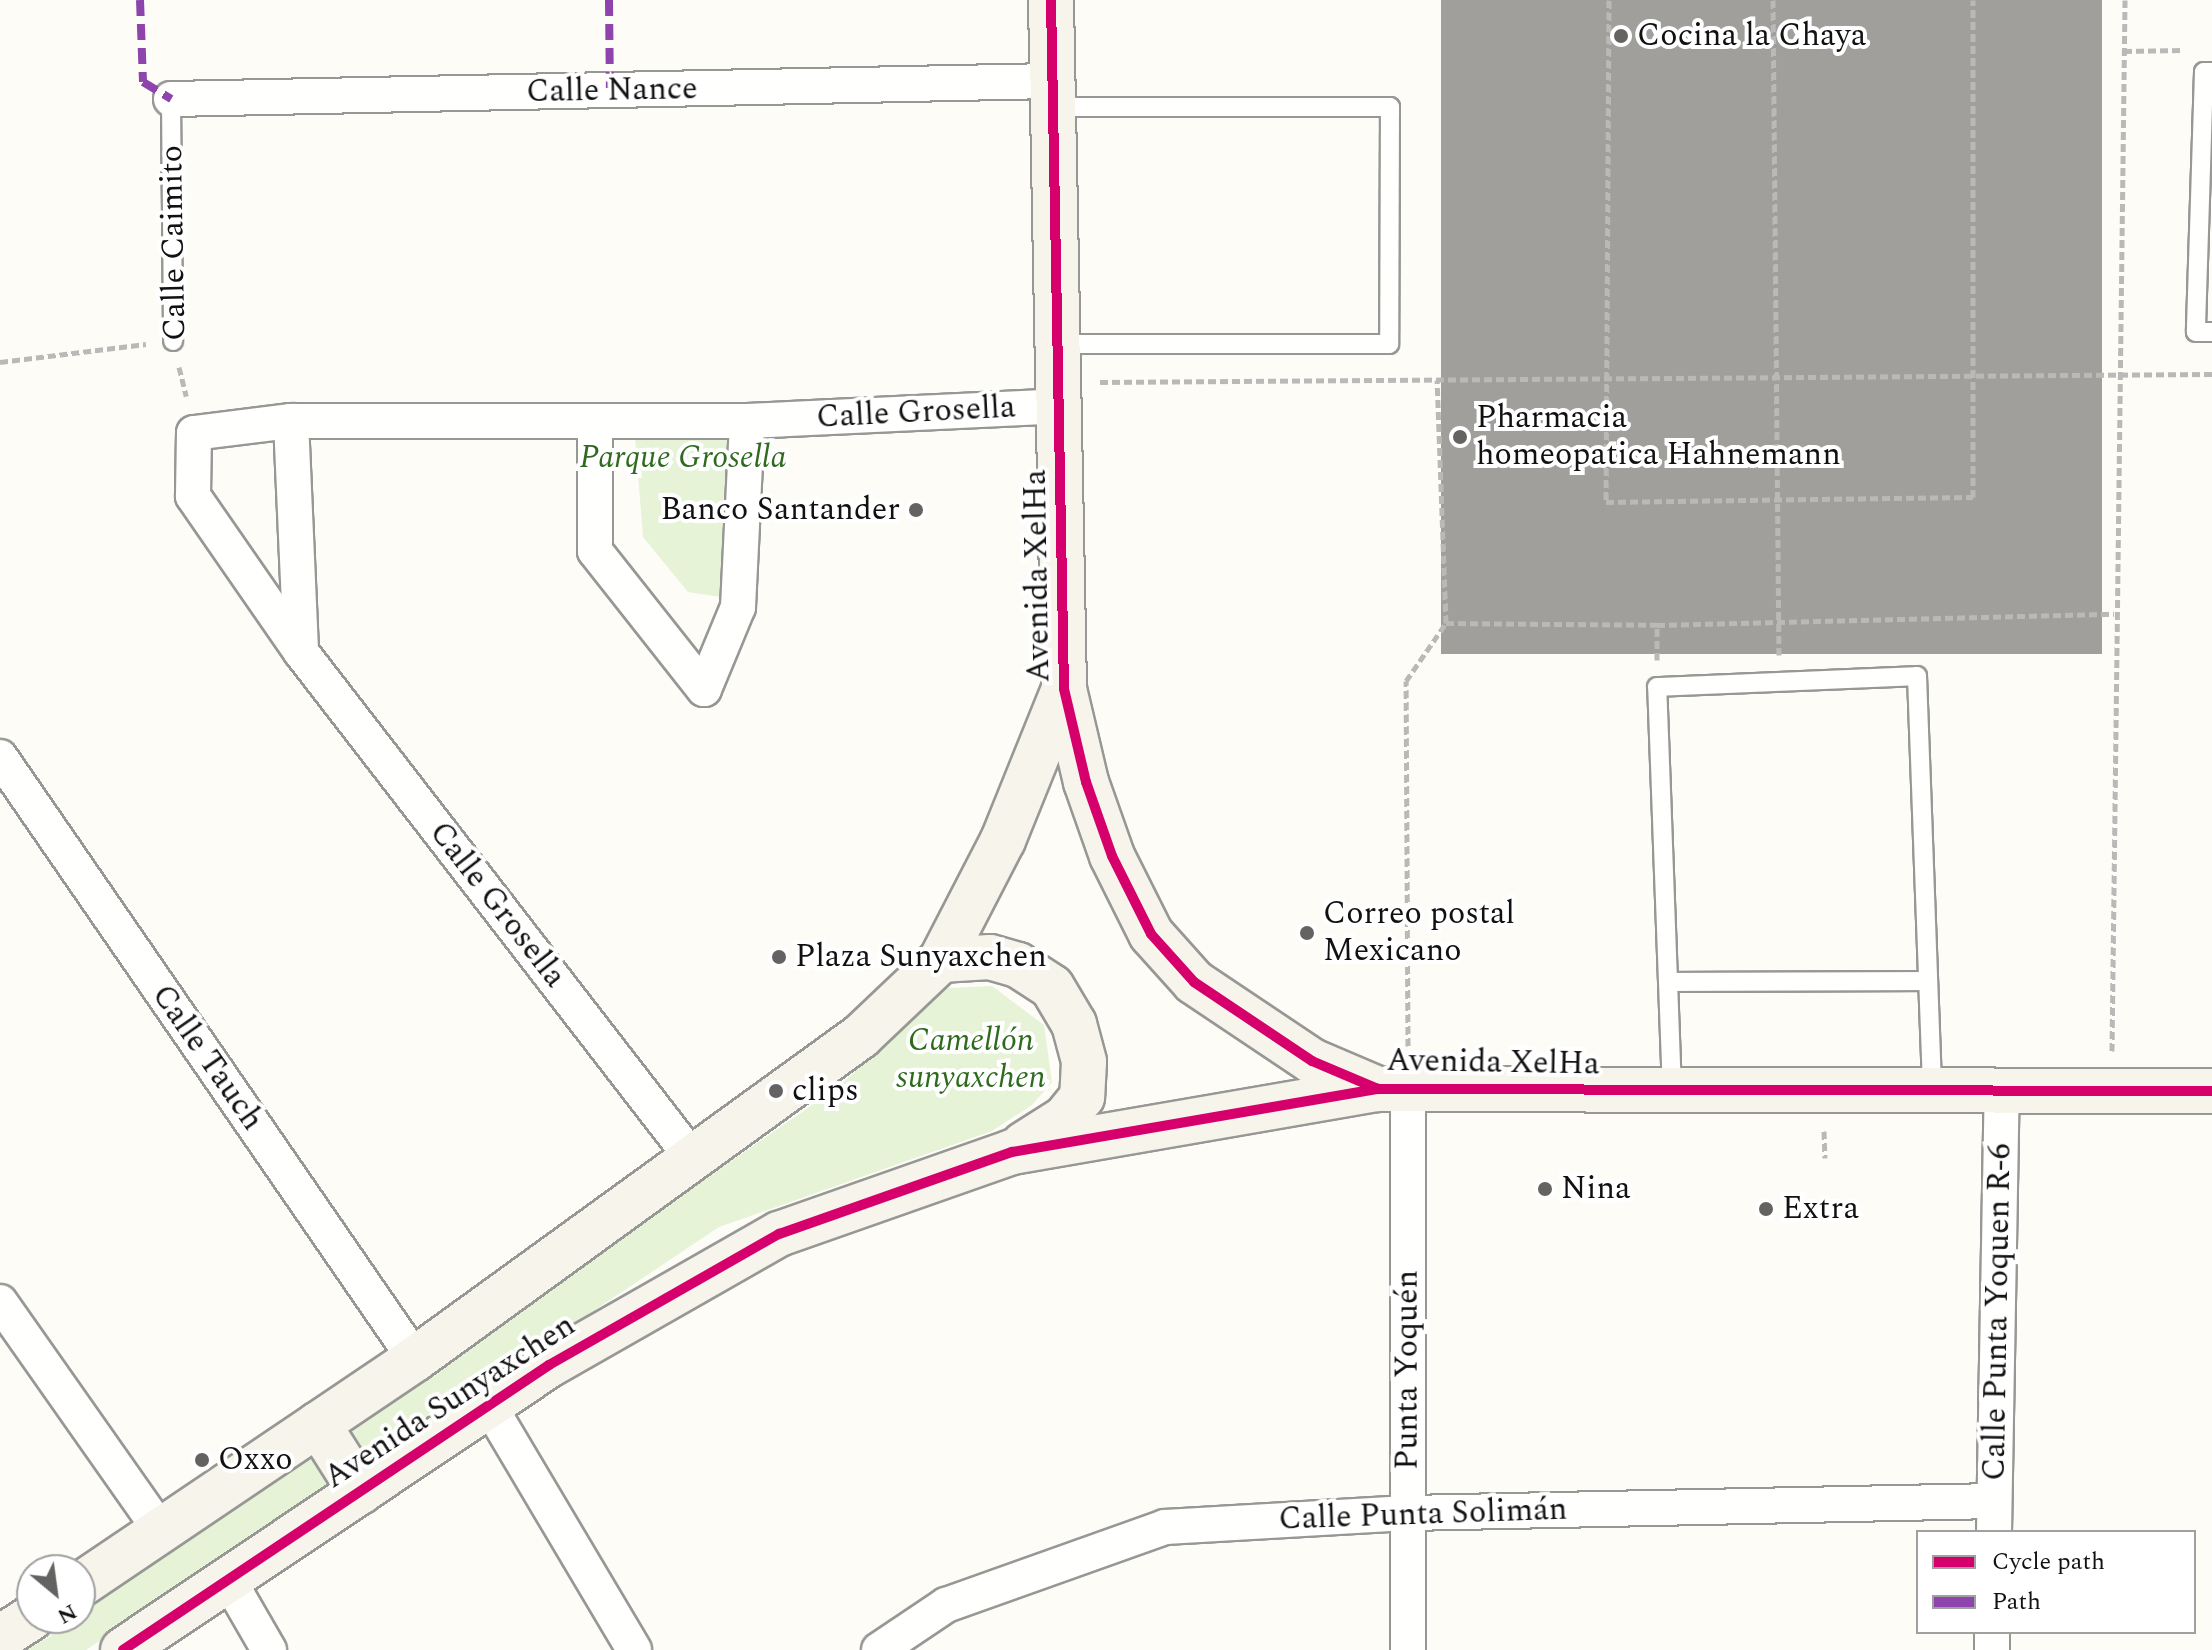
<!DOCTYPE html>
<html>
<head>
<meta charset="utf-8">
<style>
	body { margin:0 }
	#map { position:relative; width:2212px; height:1650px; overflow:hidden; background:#fdfcf7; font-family:Spectral,serif }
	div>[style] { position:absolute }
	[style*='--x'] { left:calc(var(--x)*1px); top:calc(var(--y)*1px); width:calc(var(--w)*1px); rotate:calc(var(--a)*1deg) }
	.green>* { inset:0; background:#e7f3d7 }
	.building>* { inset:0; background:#a19f9c; transform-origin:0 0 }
	.path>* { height:5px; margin-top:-2.5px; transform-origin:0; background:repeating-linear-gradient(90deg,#b9b9b8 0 8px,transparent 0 12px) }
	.roads { filter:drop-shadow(2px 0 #979795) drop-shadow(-2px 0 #979795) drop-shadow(0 2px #979795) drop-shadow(0 -2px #979795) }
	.lane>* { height:18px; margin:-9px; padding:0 9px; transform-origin:9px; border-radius:9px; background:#fffffe }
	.street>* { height:34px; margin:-17px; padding:0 17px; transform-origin:17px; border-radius:17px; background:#fffffe }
	.secondary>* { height:44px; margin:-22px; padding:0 22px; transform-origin:22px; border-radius:22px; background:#f6f4eb }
	.quiet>* { height:8px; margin-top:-4px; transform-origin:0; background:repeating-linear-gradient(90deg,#8e44ad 0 16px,transparent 0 24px) }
	.cycleway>* { height:10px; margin:-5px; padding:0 5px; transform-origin:5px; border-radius:5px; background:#d6006c }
	.dots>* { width:22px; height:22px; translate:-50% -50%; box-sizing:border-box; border:4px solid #fff; border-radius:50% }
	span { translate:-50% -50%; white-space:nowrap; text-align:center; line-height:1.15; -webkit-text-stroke:8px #fff; paint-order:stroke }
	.poi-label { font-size:32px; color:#111 }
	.left { translate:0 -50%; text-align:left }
	.right { translate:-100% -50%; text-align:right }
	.street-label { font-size:32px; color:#111 }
	.park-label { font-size:32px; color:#2f6b1f; font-style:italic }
	.legend { position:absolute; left:1916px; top:1530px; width:280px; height:104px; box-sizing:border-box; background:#fff; border:2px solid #a0a0a0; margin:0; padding:10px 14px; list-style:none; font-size:24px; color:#111 }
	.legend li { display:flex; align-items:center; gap:16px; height:40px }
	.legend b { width:40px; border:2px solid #a0a0a0 }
	.north { position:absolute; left:16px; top:1554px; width:80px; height:80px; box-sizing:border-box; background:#fff; border:2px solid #a0a0a0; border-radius:50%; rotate:151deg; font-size:22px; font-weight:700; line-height:32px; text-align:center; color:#111 }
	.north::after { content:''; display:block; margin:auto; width:28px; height:36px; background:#646362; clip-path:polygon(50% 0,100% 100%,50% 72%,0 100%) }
</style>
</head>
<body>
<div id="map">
	<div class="green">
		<div style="clip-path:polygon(730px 410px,727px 598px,688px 592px,643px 537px,633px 412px)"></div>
		<div style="clip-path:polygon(992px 986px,1044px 1025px,1052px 1082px,1032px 1105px,992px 1131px,719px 1227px,86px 1650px,27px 1650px,80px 1618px,80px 1613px,838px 1087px,947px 988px)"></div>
	</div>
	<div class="building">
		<div style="left:1441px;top:0;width:661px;height:654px"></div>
	</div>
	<div class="path">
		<div style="--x:1609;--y:0;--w:502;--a:90.34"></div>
		<div style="--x:1606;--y:502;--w:367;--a:-0.8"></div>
		<div style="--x:1973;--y:497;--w:497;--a:-90"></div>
		<div style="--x:1773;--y:0;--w:655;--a:89.48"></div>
		<div style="--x:2124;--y:51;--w:59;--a:-1"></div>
		<div style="--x:0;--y:362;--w:147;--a:-7"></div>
		<div style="--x:179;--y:367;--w:30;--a:76"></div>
		<div style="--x:1100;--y:382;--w:1112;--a:-0.41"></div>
		<div style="--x:1446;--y:623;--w:211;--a:0.5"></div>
		<div style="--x:1657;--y:625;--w:457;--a:-1.4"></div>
		<div style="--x:1657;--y:660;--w:35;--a:-90"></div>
		<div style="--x:1408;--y:1046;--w:365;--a:-90.3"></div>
		<div style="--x:1406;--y:681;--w:70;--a:-55.4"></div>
		<div style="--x:1446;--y:623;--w:243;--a:-92.1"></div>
		<div style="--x:2112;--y:1051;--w:1051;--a:-89.29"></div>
		<div style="--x:1824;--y:1131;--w:27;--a:88"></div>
	</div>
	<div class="roads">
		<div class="lane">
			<div style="--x:2212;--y:72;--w:8;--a:180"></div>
			<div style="--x:2204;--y:72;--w:260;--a:91.8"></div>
			<div style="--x:2196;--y:332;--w:16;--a:0"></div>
			<div style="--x:171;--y:99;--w:242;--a:89.5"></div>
			<div style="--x:1054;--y:107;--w:336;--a:0"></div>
			<div style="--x:1390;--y:107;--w:237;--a:90.2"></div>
			<div style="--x:1389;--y:344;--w:330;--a:180"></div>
			<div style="--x:1668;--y:982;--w:260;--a:-0.2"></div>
			<div style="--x:1672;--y:1091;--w:404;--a:-92.1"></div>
			<div style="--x:1657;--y:687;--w:260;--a:-2.4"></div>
			<div style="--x:1917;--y:676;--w:415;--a:87.9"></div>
		</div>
		<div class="street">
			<div style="--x:171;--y:99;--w:882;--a:-1.17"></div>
			<div style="--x:291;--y:421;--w:231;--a:87.5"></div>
			<div style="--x:301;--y:652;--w:641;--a:52.29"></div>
			<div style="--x:595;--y:421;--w:130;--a:90"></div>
			<div style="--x:595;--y:551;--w:176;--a:51.7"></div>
			<div style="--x:704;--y:689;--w:89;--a:-67.5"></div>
			<div style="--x:738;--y:607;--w:186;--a:-87.2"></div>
			<div style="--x:301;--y:652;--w:190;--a:-124.7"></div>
			<div style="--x:193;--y:496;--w:63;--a:-89.1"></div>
			<div style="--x:194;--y:433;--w:98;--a:-7.1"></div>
			<div style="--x:291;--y:421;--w:456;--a:0"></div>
			<div style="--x:747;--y:421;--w:313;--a:-2.7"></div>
			<div style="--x:0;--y:757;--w:731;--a:55.42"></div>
			<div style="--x:0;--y:1302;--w:280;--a:54.9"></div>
			<div style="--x:490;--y:1407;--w:282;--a:59.3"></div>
			<div style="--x:1994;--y:1532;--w:441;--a:-89"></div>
			<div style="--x:228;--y:1579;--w:82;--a:60"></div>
			<div style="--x:879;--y:1650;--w:81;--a:-33.9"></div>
			<div style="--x:946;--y:1605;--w:232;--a:-19.6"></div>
			<div style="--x:1165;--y:1527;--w:243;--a:-3.3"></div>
			<div style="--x:1408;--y:1513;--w:586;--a:-1.17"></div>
			<div style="--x:1408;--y:1650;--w:559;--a:-90"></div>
			<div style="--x:1992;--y:1650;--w:18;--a:-90"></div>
		</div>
		<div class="secondary">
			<div style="--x:1051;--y:0;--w:689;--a:88.92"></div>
			<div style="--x:1064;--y:689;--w:96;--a:76.7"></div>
			<div style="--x:1086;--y:782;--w:78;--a:70.6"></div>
			<div style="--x:1112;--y:856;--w:87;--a:63.4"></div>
			<div style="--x:1151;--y:934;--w:64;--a:48.1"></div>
			<div style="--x:1194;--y:982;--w:142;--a:33.8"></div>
			<div style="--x:1312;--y:1061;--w:72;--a:23"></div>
			<div style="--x:1378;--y:1089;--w:834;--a:0.14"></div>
			<div style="--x:941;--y:960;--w:49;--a:-3.5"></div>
			<div style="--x:990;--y:957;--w:29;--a:16"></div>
			<div style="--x:1018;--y:965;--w:40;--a:32.9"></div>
			<div style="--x:1052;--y:987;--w:43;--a:59.3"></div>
			<div style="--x:1074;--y:1024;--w:39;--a:75"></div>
			<div style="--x:1084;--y:1062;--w:35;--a:93"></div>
			<div style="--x:1082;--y:1097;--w:27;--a:129"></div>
			<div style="--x:1065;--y:1118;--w:49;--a:147.6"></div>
			<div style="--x:318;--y:1424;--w:80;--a:57.7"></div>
			<div style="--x:80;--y:1585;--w:404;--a:-34"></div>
			<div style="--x:415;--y:1359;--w:551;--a:-35.91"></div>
			<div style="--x:861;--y:1036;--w:110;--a:-43.5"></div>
			<div style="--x:941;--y:960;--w:135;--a:-62.7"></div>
			<div style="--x:1003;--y:840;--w:163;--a:-68"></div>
			<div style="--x:0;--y:1638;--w:38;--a:-33"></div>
			<div style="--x:123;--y:1650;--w:513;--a:-33.78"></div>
			<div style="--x:549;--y:1365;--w:265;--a:-29.7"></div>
			<div style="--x:779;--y:1234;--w:247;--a:-19.4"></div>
			<div style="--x:1012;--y:1152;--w:371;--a:-9.8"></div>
		</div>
	</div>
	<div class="quiet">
		<div style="--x:140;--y:0;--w:82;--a:87.9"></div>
		<div style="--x:143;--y:82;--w:33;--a:31"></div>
		<div style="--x:609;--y:0;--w:92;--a:89.4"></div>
	</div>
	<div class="cycleway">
		<div style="--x:1051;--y:0;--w:689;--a:88.92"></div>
		<div style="--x:1064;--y:689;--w:96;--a:76.7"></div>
		<div style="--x:1086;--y:782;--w:78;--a:70.6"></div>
		<div style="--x:1112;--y:856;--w:87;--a:63.4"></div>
		<div style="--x:1151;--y:934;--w:64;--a:48.1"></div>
		<div style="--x:1194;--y:982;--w:142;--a:33.8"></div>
		<div style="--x:1312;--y:1061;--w:72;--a:23"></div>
		<div style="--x:1378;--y:1089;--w:834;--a:0.14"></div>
		<div style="--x:123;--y:1650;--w:513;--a:-33.78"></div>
		<div style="--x:549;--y:1365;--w:265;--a:-29.7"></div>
		<div style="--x:779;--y:1234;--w:247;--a:-19.4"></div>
		<div style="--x:1012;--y:1152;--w:371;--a:-9.8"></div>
	</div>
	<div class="dots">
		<div style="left:1621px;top:36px;background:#646362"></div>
		<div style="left:1460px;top:437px;background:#646362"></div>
		<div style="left:916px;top:510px;background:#646362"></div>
		<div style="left:1307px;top:933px;background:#646362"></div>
		<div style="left:779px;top:957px;background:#646362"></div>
		<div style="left:776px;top:1091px;background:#646362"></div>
		<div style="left:1545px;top:1189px;background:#646362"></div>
		<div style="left:1766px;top:1209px;background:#646362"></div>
		<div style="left:202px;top:1460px;background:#646362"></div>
	</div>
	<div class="poi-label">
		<span class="left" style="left:1637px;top:36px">Cocina la Chaya</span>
		<span class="left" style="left:1476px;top:437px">Pharmacia<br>homeopatica Hahnemann</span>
		<span class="right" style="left:900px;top:510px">Banco Santander</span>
		<span class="left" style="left:1323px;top:933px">Correo postal<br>Mexicano</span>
		<span class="left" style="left:795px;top:957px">Plaza Sunyaxchen</span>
		<span class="left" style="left:792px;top:1091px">clips</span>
		<span class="left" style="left:1561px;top:1189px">Nina</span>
		<span class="left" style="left:1782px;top:1209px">Extra</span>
		<span class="left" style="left:218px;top:1460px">Oxxo</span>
	</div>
	<div class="street-label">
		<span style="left:612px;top:91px;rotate:-1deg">Calle Nance</span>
		<span style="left:174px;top:243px;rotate:-91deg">Calle Caimito</span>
		<span style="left:916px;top:413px;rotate:-3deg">Calle Grosella</span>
		<span style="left:1038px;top:576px;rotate:-91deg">Avenida XelHa</span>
		<span style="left:497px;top:905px;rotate:52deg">Calle Grosella</span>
		<span style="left:207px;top:1058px;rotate:55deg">Calle Tauch</span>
		<span style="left:1493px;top:1063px;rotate:1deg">Avenida XelHa</span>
		<span style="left:1998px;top:1312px;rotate:-89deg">Calle Punta Yoquen R-6</span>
		<span style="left:1408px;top:1370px;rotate:-90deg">Punta Yoquén</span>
		<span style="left:450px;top:1402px;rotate:-33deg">Avenida Sunyaxchen</span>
		<span style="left:1423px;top:1515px;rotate:-2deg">Calle Punta Solimán</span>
	</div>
	<div class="park-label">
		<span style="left:683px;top:458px">Parque Grosella</span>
		<span style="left:971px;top:1060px">Camellón<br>sunyaxchen</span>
	</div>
	<ul class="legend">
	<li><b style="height:10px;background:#d6006c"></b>Cycle path</li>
	<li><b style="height:10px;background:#8e44ad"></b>Path</li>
	</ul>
	<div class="north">N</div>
</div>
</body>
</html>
